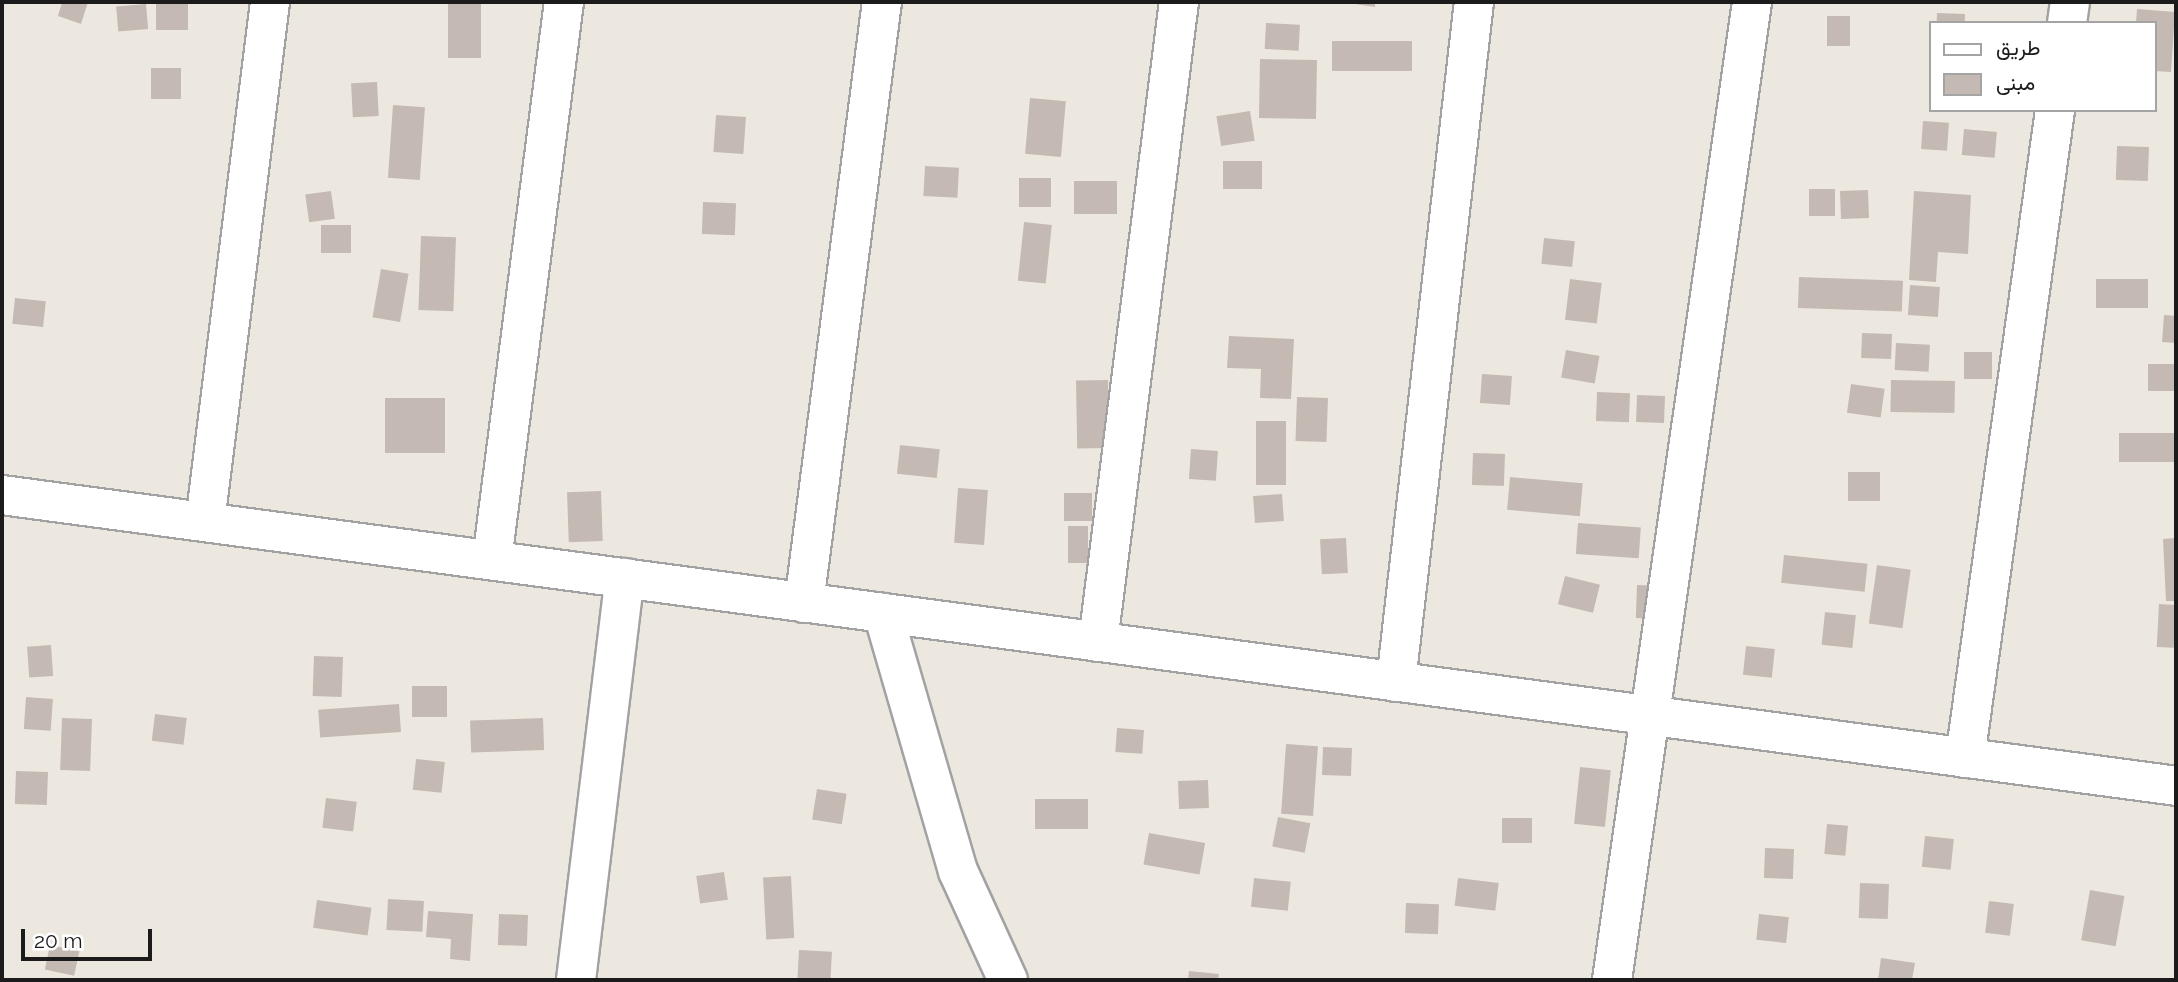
<!DOCTYPE html>
<html>
<head>
<meta charset="utf-8">
<style>
	body { margin:0 }
	#map { position:relative; width:2178px; height:982px; overflow:hidden; background:#ede8df; font-family:Raleway,Vazirmatn,sans-serif }
	div>[style] { position:absolute }
	[style*='--x'] { left:calc(var(--x)*1px); top:calc(var(--y)*1px); width:calc(var(--w)*1px); rotate:calc(var(--a)*1deg) }
	.building>* { inset:0; background:#c4bab3; transform-origin:0 0 }
	.roads { filter:drop-shadow(2px 0 #a2a2a2) drop-shadow(-2px 0 #a2a2a2) drop-shadow(0 2px #a2a2a2) drop-shadow(0 -2px #a2a2a2) }
	.minor>* { height:38px; margin:-19px; padding:0 19px; transform-origin:19px; border-radius:19px; background:#fff }
	span { translate:-50% -50%; white-space:nowrap; text-align:center; line-height:1.15; -webkit-text-stroke:7px #fff; paint-order:stroke }
	.frame { position:absolute; inset:0; border:4px solid #1b1b1b; pointer-events:none }
	.legend { position:absolute; left:1929px; top:21px; width:228px; height:91px; box-sizing:border-box; background:#fff; border:2px solid #a4a4a4; margin:0; padding:9px 12px; list-style:none; font-size:21px; color:#1b1b1b }
	.legend li { display:flex; align-items:center; gap:14px; height:35px }
	.legend b { width:35px; border:2px solid #a4a4a4 }
	.scale { position:absolute; left:21px; top:929px; width:131px; height:32px; box-sizing:border-box; border:4px solid #1b1b1b; border-top:0; padding-left:9px; font-size:21px; line-height:24px; white-space:nowrap; color:#1b1b1b; -webkit-text-stroke:5px #fff; paint-order:stroke }
</style>
</head>
<body>
<div id="map">
	<div class="building">
		<div style="clip-path:polygon(62px 2px,88px 2px,81px 24px,58px 16px)"></div>
		<div style="left:156px;top:2px;width:32px;height:28px"></div>
		<div style="left:448px;top:2px;width:33px;height:56px"></div>
		<div style="clip-path:polygon(1342px 2px,1375px 2px,1375px 7px)"></div>
		<div style="left:146px;top:4px;width:25px;height:30px;rotate:85deg"></div>
		<div style="clip-path:polygon(2137px 9px,2175px 12px,2171px 72px,2155px 71px,2155px 23px,2136px 23px)"></div>
		<div style="left:1937px;top:13px;width:28px;height:10px;rotate:2deg"></div>
		<div style="left:1850px;top:16px;width:30px;height:23px;rotate:90deg"></div>
		<div style="left:1266px;top:23px;width:34px;height:26px;rotate:3deg"></div>
		<div style="left:1332px;top:41px;width:80px;height:30px"></div>
		<div style="left:1260px;top:59px;width:57px;height:59px;rotate:1deg"></div>
		<div style="left:151px;top:68px;width:30px;height:31px"></div>
		<div style="left:377px;top:82px;width:34px;height:26px;rotate:87deg"></div>
		<div style="left:1030px;top:98px;width:36px;height:56px;rotate:5deg"></div>
		<div style="left:393px;top:105px;width:32px;height:73px;rotate:4deg"></div>
		<div style="left:1250px;top:111px;width:30px;height:34px;rotate:81deg"></div>
		<div style="left:716px;top:115px;width:30px;height:37px;rotate:4deg"></div>
		<div style="left:1923px;top:121px;width:26px;height:28px;rotate:4deg"></div>
		<div style="left:1964px;top:129px;width:33px;height:26px;rotate:5deg"></div>
		<div style="left:2117px;top:146px;width:32px;height:34px;rotate:2deg"></div>
		<div style="left:1223px;top:161px;width:39px;height:28px"></div>
		<div style="left:925px;top:166px;width:34px;height:30px;rotate:3deg"></div>
		<div style="left:1019px;top:178px;width:32px;height:29px"></div>
		<div style="left:1074px;top:181px;width:43px;height:33px"></div>
		<div style="left:1809px;top:189px;width:26px;height:27px"></div>
		<div style="left:1868px;top:190px;width:28px;height:28px;rotate:88deg"></div>
		<div style="left:331px;top:191px;width:28px;height:26px;rotate:82deg"></div>
		<div style="clip-path:polygon(1914px 191px,1971px 195px,1968px 254px,1938px 252px,1936px 282px,1909px 280px)"></div>
		<div style="left:703px;top:202px;width:33px;height:32px;rotate:2deg"></div>
		<div style="left:1024px;top:222px;width:28px;height:59px;rotate:6deg"></div>
		<div style="left:321px;top:225px;width:30px;height:28px"></div>
		<div style="left:421px;top:236px;width:35px;height:74px;rotate:2deg"></div>
		<div style="left:1544px;top:238px;width:31px;height:26px;rotate:6deg"></div>
		<div style="left:381px;top:269px;width:28px;height:49px;rotate:10deg"></div>
		<div style="left:1799px;top:277px;width:104px;height:31px;rotate:2deg"></div>
		<div style="left:1570px;top:279px;width:32px;height:41px;rotate:7deg"></div>
		<div style="left:2096px;top:279px;width:52px;height:29px"></div>
		<div style="left:1910px;top:285px;width:30px;height:30px;rotate:4deg"></div>
		<div style="left:15px;top:298px;width:31px;height:26px;rotate:6deg"></div>
		<div style="clip-path:polygon(2164px 315px,2176px 316px,2176px 343px,2162px 342px)"></div>
		<div style="left:1862px;top:333px;width:30px;height:25px;rotate:2deg"></div>
		<div style="clip-path:polygon(1229px 336px,1294px 339px,1291px 399px,1260px 398px,1261px 369px,1227px 368px)"></div>
		<div style="left:1896px;top:343px;width:34px;height:27px;rotate:3deg"></div>
		<div style="left:1566px;top:350px;width:34px;height:28px;rotate:10deg"></div>
		<div style="left:1964px;top:352px;width:28px;height:27px"></div>
		<div style="left:2176px;top:364px;width:27px;height:28px;rotate:90deg"></div>
		<div style="left:1482px;top:374px;width:30px;height:29px;rotate:4deg"></div>
		<div style="left:1108px;top:380px;width:68px;height:32px;rotate:89deg"></div>
		<div style="left:1891px;top:380px;width:64px;height:32px;rotate:1deg"></div>
		<div style="left:1851px;top:384px;width:34px;height:29px;rotate:8deg"></div>
		<div style="left:1597px;top:392px;width:33px;height:29px;rotate:2deg"></div>
		<div style="left:1637px;top:395px;width:28px;height:27px;rotate:2deg"></div>
		<div style="left:1297px;top:397px;width:31px;height:44px;rotate:2deg"></div>
		<div style="left:385px;top:398px;width:60px;height:55px"></div>
		<div style="left:1256px;top:421px;width:30px;height:64px"></div>
		<div style="left:2176px;top:433px;width:29px;height:57px;rotate:90deg"></div>
		<div style="left:900px;top:445px;width:40px;height:29px;rotate:6deg"></div>
		<div style="left:1191px;top:449px;width:27px;height:30px;rotate:4deg"></div>
		<div style="left:1473px;top:453px;width:32px;height:32px;rotate:2deg"></div>
		<div style="left:1848px;top:472px;width:32px;height:29px"></div>
		<div style="left:1510px;top:477px;width:73px;height:33px;rotate:5deg"></div>
		<div style="left:958px;top:488px;width:30px;height:55px;rotate:4deg"></div>
		<div style="left:601px;top:491px;width:50px;height:34px;rotate:88deg"></div>
		<div style="left:1064px;top:493px;width:28px;height:28px"></div>
		<div style="left:1282px;top:494px;width:27px;height:29px;rotate:86deg"></div>
		<div style="left:1578px;top:523px;width:63px;height:31px;rotate:4deg"></div>
		<div style="left:1068px;top:526px;width:20px;height:37px"></div>
		<div style="left:1346px;top:538px;width:35px;height:26px;rotate:87deg"></div>
		<div style="clip-path:polygon(2176px 538px,2176px 601px,2166px 601px,2163px 539px)"></div>
		<div style="left:1784px;top:555px;width:84px;height:28px;rotate:6deg"></div>
		<div style="left:1877px;top:565px;width:34px;height:59px;rotate:8deg"></div>
		<div style="left:1565px;top:576px;width:36px;height:29px;rotate:14deg"></div>
		<div style="left:1637px;top:585px;width:29px;height:33px;rotate:2deg"></div>
		<div style="left:2159px;top:604px;width:17px;height:43px;rotate:3deg"></div>
		<div style="left:1825px;top:612px;width:31px;height:33px;rotate:6deg"></div>
		<div style="left:51px;top:645px;width:31px;height:24px;rotate:86deg"></div>
		<div style="left:1746px;top:646px;width:29px;height:29px;rotate:6deg"></div>
		<div style="left:314px;top:656px;width:29px;height:40px;rotate:2deg"></div>
		<div style="left:412px;top:686px;width:35px;height:31px"></div>
		<div style="left:26px;top:697px;width:27px;height:32px;rotate:4deg"></div>
		<div style="left:399px;top:704px;width:28px;height:81px;rotate:86deg"></div>
		<div style="left:155px;top:714px;width:32px;height:27px;rotate:7deg"></div>
		<div style="left:62px;top:718px;width:30px;height:52px;rotate:2deg"></div>
		<div style="left:543px;top:718px;width:32px;height:73px;rotate:88deg"></div>
		<div style="left:1117px;top:728px;width:27px;height:24px;rotate:4deg"></div>
		<div style="left:1286px;top:744px;width:32px;height:70px;rotate:4deg"></div>
		<div style="left:1323px;top:747px;width:29px;height:28px;rotate:2deg"></div>
		<div style="left:416px;top:759px;width:29px;height:31px;rotate:6deg"></div>
		<div style="left:1580px;top:767px;width:31px;height:57px;rotate:6deg"></div>
		<div style="left:16px;top:771px;width:32px;height:33px;rotate:2deg"></div>
		<div style="left:1208px;top:780px;width:28px;height:30px;rotate:88deg"></div>
		<div style="left:817px;top:789px;width:30px;height:31px;rotate:9deg"></div>
		<div style="left:326px;top:798px;width:31px;height:30px;rotate:7deg"></div>
		<div style="left:1035px;top:799px;width:53px;height:30px"></div>
		<div style="left:1278px;top:817px;width:33px;height:30px;rotate:11deg"></div>
		<div style="left:1532px;top:818px;width:25px;height:30px;rotate:90deg"></div>
		<div style="left:1827px;top:824px;width:21px;height:30px;rotate:5deg"></div>
		<div style="left:1149px;top:833px;width:57px;height:32px;rotate:10deg"></div>
		<div style="left:1925px;top:836px;width:29px;height:31px;rotate:6deg"></div>
		<div style="left:1765px;top:848px;width:29px;height:30px;rotate:2deg"></div>
		<div style="left:724px;top:872px;width:28px;height:28px;rotate:82deg"></div>
		<div style="left:791px;top:876px;width:62px;height:28px;rotate:87deg"></div>
		<div style="left:1254px;top:878px;width:37px;height:29px;rotate:6deg"></div>
		<div style="left:1458px;top:878px;width:41px;height:28px;rotate:7deg"></div>
		<div style="left:1860px;top:883px;width:29px;height:35px;rotate:2deg"></div>
		<div style="left:2090px;top:890px;width:35px;height:51px;rotate:10deg"></div>
		<div style="left:388px;top:899px;width:36px;height:31px;rotate:3deg"></div>
		<div style="left:317px;top:900px;width:55px;height:28px;rotate:8deg"></div>
		<div style="left:1989px;top:901px;width:25px;height:32px;rotate:7deg"></div>
		<div style="left:1406px;top:903px;width:33px;height:30px;rotate:2deg"></div>
		<div style="clip-path:polygon(428px 911px,473px 914px,470px 961px,450px 959px,451px 939px,426px 937px)"></div>
		<div style="left:499px;top:914px;width:29px;height:31px;rotate:2deg"></div>
		<div style="left:1759px;top:914px;width:30px;height:26px;rotate:6deg"></div>
		<div style="left:50px;top:945px;width:30px;height:25px;rotate:12deg"></div>
		<div style="left:799px;top:950px;width:33px;height:29px;rotate:3deg"></div>
		<div style="clip-path:polygon(1881px 958px,1915px 963px,1912px 980px,1878px 980px)"></div>
		<div style="clip-path:polygon(1189px 971px,1219px 974px,1218px 980px,1188px 980px)"></div>
	</div>
	<div class="roads">
		<div class="minor">
			<div style="--x:2067;--y:23;--w:21;--a:-82"></div>
			<div style="--x:2;--y:495;--w:2193;--a:7.62"></div>
			<div style="--x:205;--y:522;--w:524;--a:-82.87"></div>
			<div style="--x:492;--y:560;--w:563;--a:-82.65"></div>
			<div style="--x:804;--y:603;--w:606;--a:-82.61"></div>
			<div style="--x:883;--y:613;--w:269;--a:73.8"></div>
			<div style="--x:958;--y:871;--w:120;--a:65.4"></div>
			<div style="--x:1098;--y:642;--w:645;--a:-82.79"></div>
			<div style="--x:1396;--y:682;--w:684;--a:-83.46"></div>
			<div style="--x:1965;--y:758;--w:654;--a:-82.09"></div>
			<div style="--x:576;--y:980;--w:405;--a:-83.1"></div>
			<div style="--x:1612;--y:980;--w:988;--a:-81.85"></div>
		</div>
	</div>
	<div class="frame"></div>
	<ul class="legend">
	<li><b style="height:9px;background:#fff"></b>طريق</li>
	<li><b style="height:19px;background:#c4bab3"></b>مبنى</li>
	</ul>
	<div class="scale">20 m</div>
</div>
</body>
</html>
